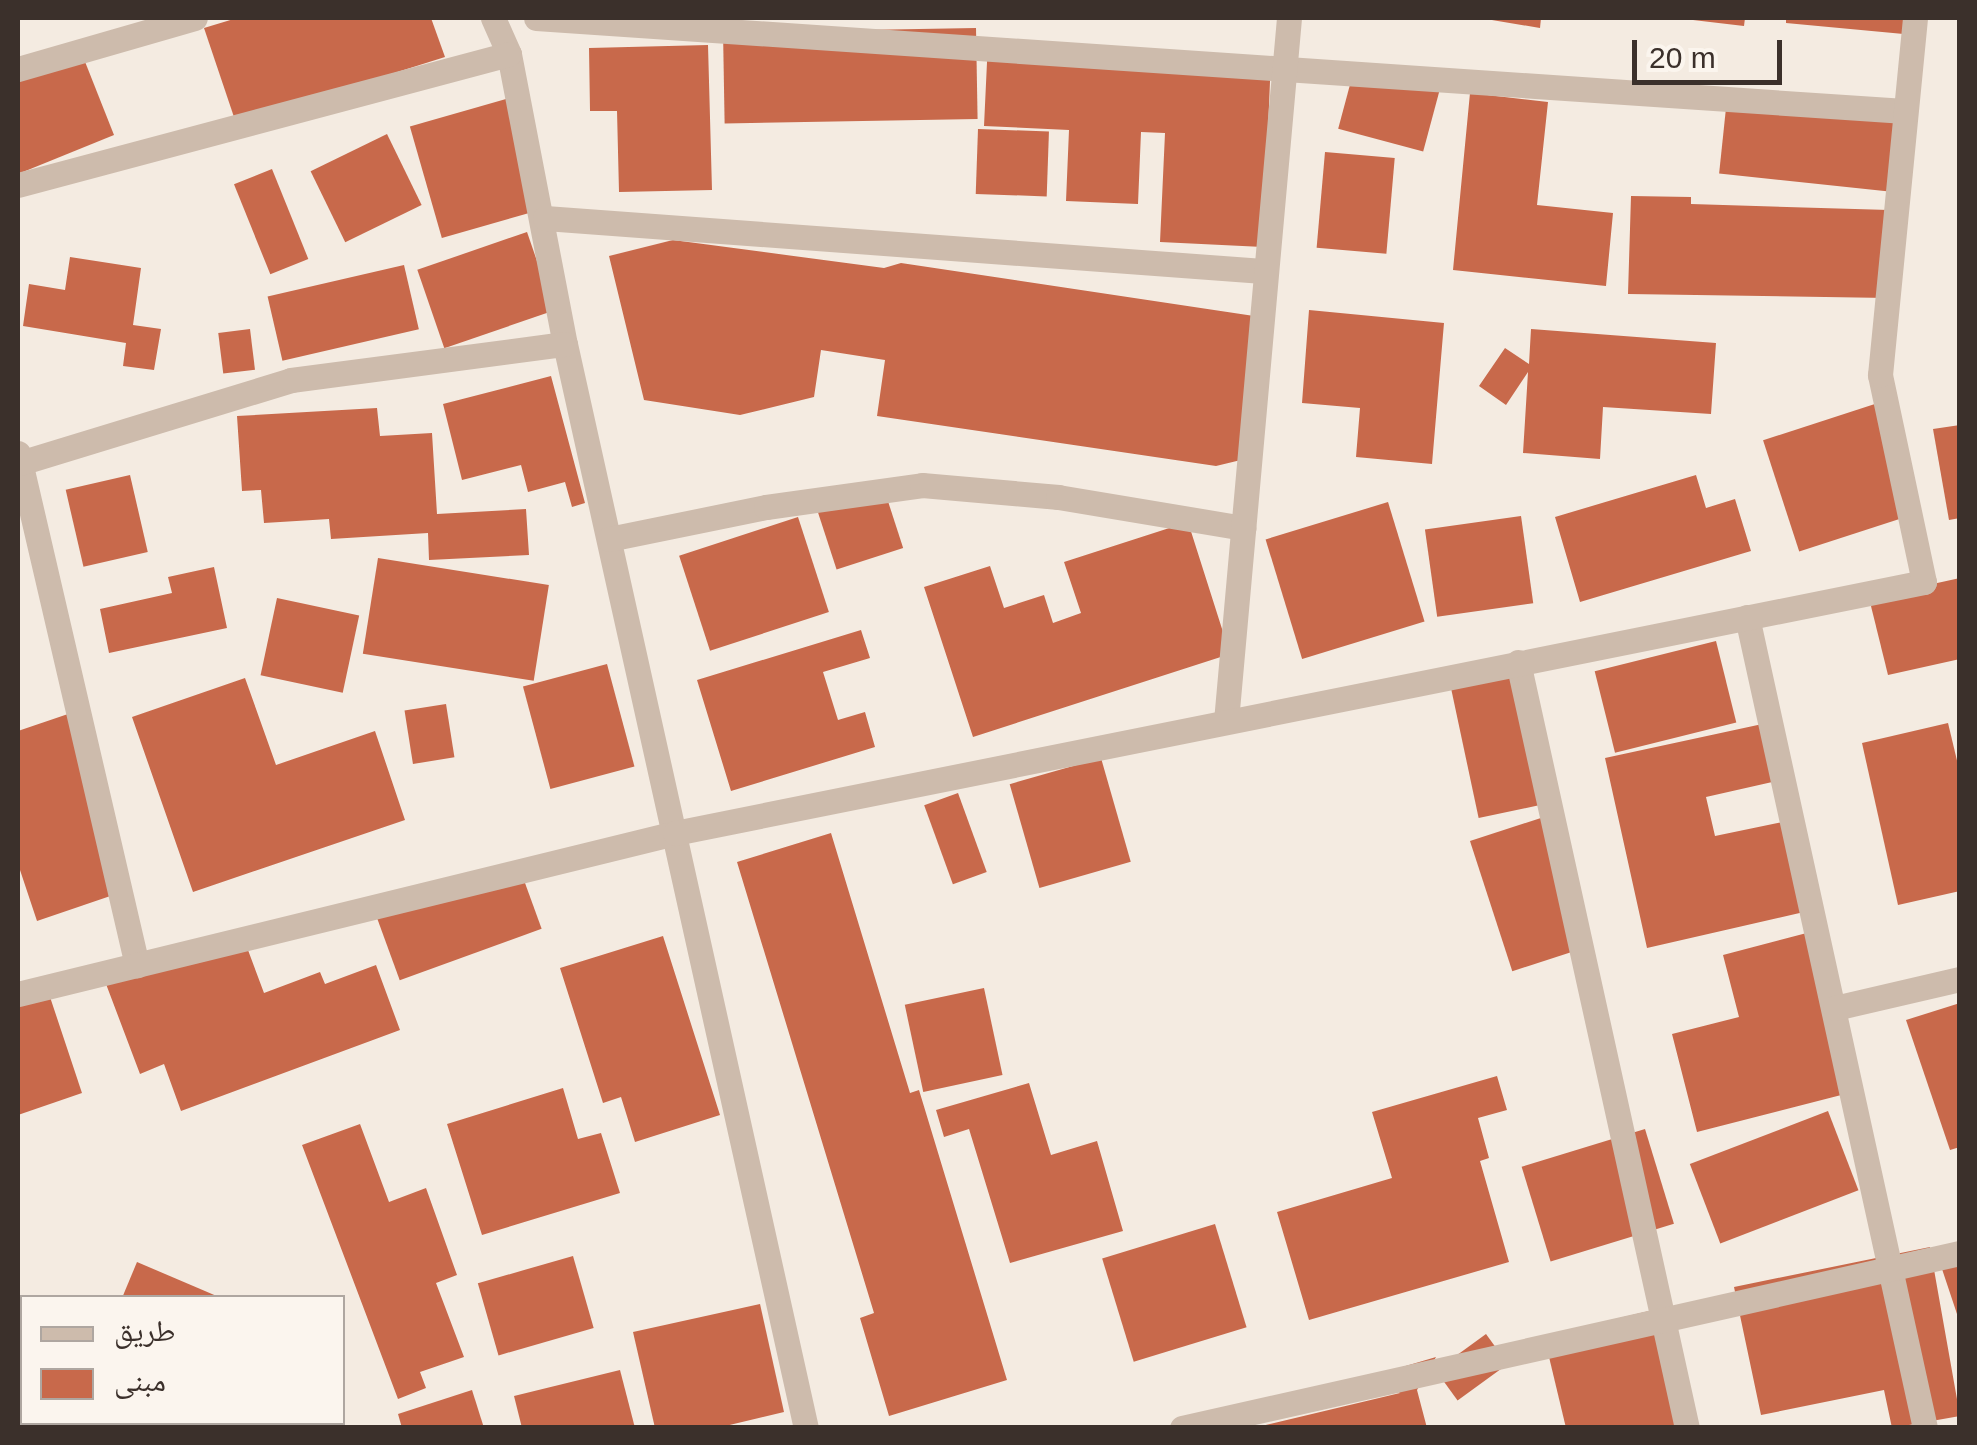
<!DOCTYPE html>
<html>
<head>
<meta charset="utf-8">
<style>
	body { margin:0 }
	#map { position:relative; width:1977px; height:1445px; overflow:hidden; background:#f4ebe1; font-family:Helvetica,"Noto Naskh Arabic",sans-serif }
	div>[style] { position:absolute }
	[style*='--x'] { left:calc(var(--x)*1px); top:calc(var(--y)*1px); width:calc(var(--w)*1px); rotate:calc(var(--a)*1deg) }
	.building>* { inset:0; background:#c8694b; transform-origin:0 0 }
	.minor>* { height:25px; margin:-12.5px; padding:0 12.5px; transform-origin:12.5px; border-radius:12.5px; background:#cdbbac }
	span { translate:-50% -50%; white-space:nowrap; text-align:center; line-height:1.15; -webkit-text-stroke:10px #fbf5ee; paint-order:stroke }
	.frame { position:absolute; inset:0; border:20px solid #3b302b; pointer-events:none }
	.legend { position:absolute; left:20px; top:1295px; width:325px; height:130px; box-sizing:border-box; background:#fbf5ee; border:2px solid #aea6a0; margin:0; padding:12px 18px; list-style:none; font-size:30px; color:#3b302b }
	.legend li { display:flex; align-items:center; gap:20px; height:50px }
	.legend b { width:50px; border:2px solid #aea6a0 }
	.scale { position:absolute; left:1632px; top:40px; width:150px; height:45px; box-sizing:border-box; border:5px solid #3b302b; border-top:0; padding-left:12px; font-size:30px; line-height:35px; white-space:nowrap; color:#3b302b; -webkit-text-stroke:8px #fbf5ee; paint-order:stroke }
</style>
</head>
<body>
<div id="map">
	<div class="building">
		<div style="clip-path:polygon(237px 18px,431px 18px,445px 57px,236px 123px,204px 28px)"></div>
		<div style="clip-path:polygon(1480px 18px,1541px 18px,1540px 28px)"></div>
		<div style="clip-path:polygon(1676px 18px,1745px 18px,1744px 26px)"></div>
		<div style="clip-path:polygon(1786px 18px,1926px 18px,1925px 36px,1786px 23px)"></div>
		<div style="left:976px;top:28px;width:91px;height:253px;rotate:89deg"></div>
		<div style="clip-path:polygon(988px 41px,1271px 58px,1263px 247px,1160px 242px,1165px 133px,1141px 132px,1138px 204px,1066px 201px,1069px 130px,984px 126px)"></div>
		<div style="clip-path:polygon(78px 44px,114px 135px,18px 174px,18px 68px)"></div>
		<div style="clip-path:polygon(708px 45px,712px 190px,619px 192px,617px 111px,590px 111px,589px 48px)"></div>
		<div style="left:1355px;top:66px;width:88px;height:65px;rotate:15deg"></div>
		<div style="left:1728px;top:89px;width:178px;height:85px;rotate:6deg"></div>
		<div style="clip-path:polygon(1470px 93px,1548px 102px,1537px 205px,1613px 213px,1606px 286px,1453px 270px)"></div>
		<div style="left:506px;top:99px;width:116px;height:100px;rotate:74deg"></div>
		<div style="left:978px;top:129px;width:71px;height:65px;rotate:2deg"></div>
		<div style="left:387px;top:134px;width:79px;height:85px;rotate:64deg"></div>
		<div style="left:1325px;top:152px;width:70px;height:96px;rotate:5deg"></div>
		<div style="left:272px;top:169px;width:97px;height:41px;rotate:68deg"></div>
		<div style="clip-path:polygon(1631px 196px,1691px 197px,1691px 204px,1889px 210px,1888px 298px,1628px 294px)"></div>
		<div style="left:527px;top:232px;width:83px;height:116px;rotate:71deg"></div>
		<div style="clip-path:polygon(673px 240px,884px 268px,901px 263px,1254px 316px,1245px 459px,1216px 466px,877px 416px,885px 360px,821px 350px,814px 397px,740px 415px,644px 400px,609px 256px)"></div>
		<div style="clip-path:polygon(70px 257px,141px 268px,133px 325px,161px 329px,154px 370px,123px 366px,126px 343px,23px 326px,29px 284px,65px 290px)"></div>
		<div style="left:404px;top:265px;width:66px;height:140px;rotate:77deg"></div>
		<div style="clip-path:polygon(1309px 310px,1444px 323px,1432px 464px,1356px 457px,1360px 408px,1302px 403px)"></div>
		<div style="left:250px;top:329px;width:41px;height:32px;rotate:83deg"></div>
		<div style="clip-path:polygon(1531px 329px,1716px 343px,1711px 414px,1603px 407px,1600px 459px,1523px 453px,1528px 372px,1506px 405px,1479px 386px,1505px 348px,1529px 364px)"></div>
		<div style="clip-path:polygon(551px 376px,585px 503px,572px 507px,565px 482px,528px 492px,521px 465px,462px 480px,443px 404px)"></div>
		<div style="left:1881px;top:402px;width:117px;height:124px;rotate:72deg"></div>
		<div style="clip-path:polygon(377px 408px,380px 436px,432px 433px,437px 514px,526px 509px,529px 555px,429px 560px,428px 533px,331px 539px,329px 519px,264px 523px,261px 490px,242px 491px,237px 416px)"></div>
		<div style="clip-path:polygon(1960px 425px,1960px 518px,1949px 520px,1933px 429px)"></div>
		<div style="left:130px;top:475px;width:79px;height:66px;rotate:77deg"></div>
		<div style="clip-path:polygon(1696px 475px,1706px 508px,1735px 499px,1751px 551px,1580px 602px,1555px 517px)"></div>
		<div style="left:884px;top:489px;width:62px;height:70px;rotate:72deg"></div>
		<div style="left:1388px;top:502px;width:125px;height:128px;rotate:73deg"></div>
		<div style="left:1521px;top:516px;width:88px;height:97px;rotate:82deg"></div>
		<div style="left:798px;top:517px;width:100px;height:125px;rotate:72deg"></div>
		<div style="clip-path:polygon(1188px 522px,1230px 654px,973px 737px,924px 587px,990px 566px,1004px 608px,1044px 595px,1053px 623px,1081px 613px,1064px 562px)"></div>
		<div style="left:378px;top:558px;width:173px;height:97px;rotate:9deg"></div>
		<div style="clip-path:polygon(214px 567px,227px 628px,109px 653px,100px 609px,172px 593px,168px 577px)"></div>
		<div style="clip-path:polygon(1960px 578px,1960px 659px,1888px 675px,1869px 598px)"></div>
		<div style="left:277px;top:598px;width:84px;height:79px;rotate:12deg"></div>
		<div style="clip-path:polygon(861px 630px,870px 658px,823px 672px,838px 720px,865px 712px,875px 747px,731px 791px,697px 680px)"></div>
		<div style="left:1716px;top:641px;width:84px;height:125px;rotate:76deg"></div>
		<div style="left:1525px;top:661px;width:144px;height:78px;rotate:78deg"></div>
		<div style="left:607px;top:664px;width:106px;height:87px;rotate:75deg"></div>
		<div style="clip-path:polygon(245px 678px,276px 765px,375px 731px,405px 820px,193px 892px,132px 717px)"></div>
		<div style="left:446px;top:704px;width:54px;height:42px;rotate:81deg"></div>
		<div style="clip-path:polygon(68px 714px,128px 890px,37px 921px,18px 864px,18px 731px)"></div>
		<div style="clip-path:polygon(1767px 723px,1781px 780px,1706px 797px,1715px 836px,1797px 819px,1817px 909px,1647px 948px,1605px 758px)"></div>
		<div style="clip-path:polygon(1948px 723px,1960px 773px,1960px 891px,1898px 905px,1862px 743px)"></div>
		<div style="left:1101px;top:758px;width:108px;height:95px;rotate:74deg"></div>
		<div style="left:958px;top:793px;width:84px;height:36px;rotate:70deg"></div>
		<div style="left:1547px;top:816px;width:137px;height:81px;rotate:72deg"></div>
		<div style="clip-path:polygon(831px 833px,910px 1093px,919px 1090px,1007px 1380px,889px 1416px,860px 1318px,874px 1313px,737px 862px)"></div>
		<div style="left:517px;top:861px;width:72px;height:151px;rotate:70deg"></div>
		<div style="clip-path:polygon(1822px 929px,1849px 1093px,1697px 1132px,1672px 1034px,1739px 1017px,1723px 955px)"></div>
		<div style="clip-path:polygon(242px 934px,264px 993px,320px 972px,325px 984px,376px 965px,400px 1030px,181px 1111px,164px 1064px,140px 1074px,106px 984px)"></div>
		<div style="clip-path:polygon(663px 936px,720px 1115px,635px 1142px,621px 1097px,603px 1103px,560px 968px)"></div>
		<div style="clip-path:polygon(44px 979px,82px 1093px,18px 1115px,18px 988px)"></div>
		<div style="left:984px;top:988px;width:89px;height:81px;rotate:78deg"></div>
		<div style="clip-path:polygon(1960px 1003px,1960px 1147px,1950px 1150px,1906px 1020px)"></div>
		<div style="clip-path:polygon(1497px 1076px,1507px 1110px,1478px 1118px,1489px 1158px,1480px 1161px,1509px 1262px,1309px 1320px,1277px 1212px,1392px 1178px,1372px 1112px)"></div>
		<div style="clip-path:polygon(1029px 1083px,1051px 1155px,1097px 1141px,1123px 1231px,1010px 1263px,969px 1129px,944px 1137px,936px 1110px)"></div>
		<div style="clip-path:polygon(563px 1088px,578px 1139px,601px 1133px,620px 1193px,482px 1235px,447px 1124px)"></div>
		<div style="left:1828px;top:1111px;width:85px;height:148px;rotate:69deg"></div>
		<div style="clip-path:polygon(360px 1124px,389px 1202px,426px 1188px,457px 1275px,436px 1283px,464px 1357px,420px 1372px,426px 1388px,398px 1399px,302px 1145px)"></div>
		<div style="left:1645px;top:1129px;width:99px;height:129px;rotate:73deg"></div>
		<div style="left:1215px;top:1224px;width:108px;height:118px;rotate:73deg"></div>
		<div style="clip-path:polygon(1930px 1247px,1960px 1416px,1892px 1428px,1884px 1390px,1761px 1415px,1734px 1287px)"></div>
		<div style="clip-path:polygon(1960px 1247px,1960px 1320px,1959px 1320px,1937px 1254px)"></div>
		<div style="left:573px;top:1256px;width:75px;height:99px;rotate:74deg"></div>
		<div style="clip-path:polygon(137px 1262px,219px 1297px,219px 1298px,122px 1298px)"></div>
		<div style="clip-path:polygon(760px 1304px,784px 1412px,717px 1428px,655px 1428px,633px 1332px)"></div>
		<div style="clip-path:polygon(1666px 1307px,1696px 1428px,1566px 1428px,1544px 1336px)"></div>
		<div style="left:1486px;top:1334px;width:37px;height:62px;rotate:54deg"></div>
		<div style="clip-path:polygon(1436px 1357px,1417px 1390px,1427px 1428px,1253px 1428px,1400px 1393px,1372px 1376px)"></div>
		<div style="clip-path:polygon(620px 1370px,635px 1428px,522px 1428px,514px 1396px)"></div>
		<div style="clip-path:polygon(472px 1390px,484px 1428px,402px 1428px,398px 1414px)"></div>
		<div style="clip-path:polygon(18px 1403px,22px 1422px,65px 1422px,63px 1428px,18px 1428px)"></div>
		<div style="clip-path:polygon(85px 1422px,193px 1422px,191px 1428px)"></div>
		<div style="left:266px;top:1422px;width:78px;height:6px"></div>
	</div>
	<div class="minor">
		<div style="--x:493;--y:18;--w:39;--a:66"></div>
		<div style="--x:509;--y:54;--w:295;--a:79.1"></div>
		<div style="--x:565;--y:344;--w:1110;--a:77.47"></div>
		<div style="--x:536;--y:18;--w:1372;--a:3.89"></div>
		<div style="--x:18;--y:69;--w:184;--a:-16.1"></div>
		<div style="--x:18;--y:185;--w:508;--a:-14.94"></div>
		<div style="--x:545;--y:218;--w:720;--a:4.22"></div>
		<div style="--x:18;--y:453;--w:526;--a:76.92"></div>
		<div style="--x:20;--y:463;--w:283;--a:-17"></div>
		<div style="--x:291;--y:380;--w:276;--a:-7.5"></div>
		<div style="--x:609;--y:539;--w:160;--a:-11.5"></div>
		<div style="--x:766;--y:507;--w:158;--a:-8"></div>
		<div style="--x:922;--y:485;--w:137;--a:5"></div>
		<div style="--x:1058;--y:497;--w:188;--a:9.5"></div>
		<div style="--x:1747;--y:617;--w:830;--a:77.62"></div>
		<div style="--x:1518;--y:662;--w:784;--a:77.56"></div>
		<div style="--x:1226;--y:721;--w:706;--a:-84.88"></div>
		<div style="--x:18;--y:994;--w:676;--a:-13.77"></div>
		<div style="--x:675;--y:833;--w:1274;--a:-11.36"></div>
		<div style="--x:1924;--y:582;--w:212;--a:-102"></div>
		<div style="--x:1880;--y:375;--w:359;--a:-84.4"></div>
		<div style="--x:1835;--y:1008;--w:128;--a:-13.1"></div>
		<div style="--x:1182;--y:1428;--w:797;--a:-12.68"></div>
	</div>
	<div class="frame"></div>
	<ul class="legend">
	<li><b style="height:12px;background:#cdbbac"></b>طريق</li>
	<li><b style="height:28px;background:#c8694b"></b>مبنى</li>
	</ul>
	<div class="scale">20 m</div>
</div>
</body>
</html>
